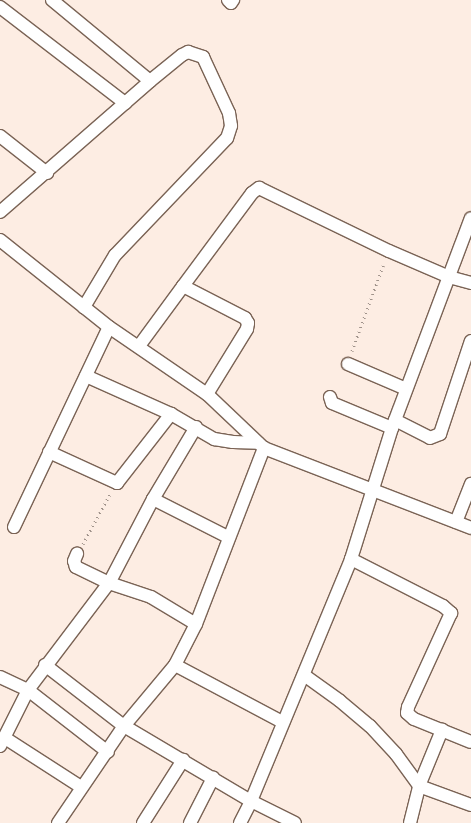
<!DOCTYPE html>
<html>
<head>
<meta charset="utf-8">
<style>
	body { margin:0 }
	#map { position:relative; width:471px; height:823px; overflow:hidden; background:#fdede3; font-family:Rubik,sans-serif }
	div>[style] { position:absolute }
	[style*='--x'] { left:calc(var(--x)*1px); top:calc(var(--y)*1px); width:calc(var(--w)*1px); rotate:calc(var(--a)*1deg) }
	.path>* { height:3px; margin-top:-1.5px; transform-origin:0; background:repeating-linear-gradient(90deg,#a0938b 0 1px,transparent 0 5px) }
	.roads { filter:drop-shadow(1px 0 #7a6355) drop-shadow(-1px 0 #7a6355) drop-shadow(0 1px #7a6355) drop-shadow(0 -1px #7a6355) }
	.street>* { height:12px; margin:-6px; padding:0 6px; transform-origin:6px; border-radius:6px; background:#fff }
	span { translate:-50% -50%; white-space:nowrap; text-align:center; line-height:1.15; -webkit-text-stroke:4px #fdede3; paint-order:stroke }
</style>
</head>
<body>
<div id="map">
	<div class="path">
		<div style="--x:352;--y:351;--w:94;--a:-70"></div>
		<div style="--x:83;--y:544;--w:57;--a:-61.6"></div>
	</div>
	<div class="roads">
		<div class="street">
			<div style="--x:52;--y:0;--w:127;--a:39.6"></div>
			<div style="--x:228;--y:0;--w:4;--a:45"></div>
			<div style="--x:231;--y:3;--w:4;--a:-56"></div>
			<div style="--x:0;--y:7;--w:158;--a:37.5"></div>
			<div style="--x:0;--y:136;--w:60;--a:38.2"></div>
			<div style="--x:0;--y:212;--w:199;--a:-41.1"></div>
			<div style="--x:150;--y:81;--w:41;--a:-39.1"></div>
			<div style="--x:182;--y:55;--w:7;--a:-27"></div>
			<div style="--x:188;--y:52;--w:16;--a:18"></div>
			<div style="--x:203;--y:57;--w:62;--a:65.1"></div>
			<div style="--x:229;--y:113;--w:13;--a:81"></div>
			<div style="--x:231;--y:126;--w:13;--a:108"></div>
			<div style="--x:227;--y:138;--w:162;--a:133.7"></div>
			<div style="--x:115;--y:255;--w:61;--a:120.8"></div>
			<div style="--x:0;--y:240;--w:139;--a:38.6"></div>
			<div style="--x:109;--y:327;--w:119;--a:34.4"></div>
			<div style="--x:207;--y:394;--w:79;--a:43.5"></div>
			<div style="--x:264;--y:448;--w:222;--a:21.1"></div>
			<div style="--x:183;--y:286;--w:116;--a:-53.4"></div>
			<div style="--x:252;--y:193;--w:9;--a:-36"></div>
			<div style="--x:259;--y:188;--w:144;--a:25.9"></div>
			<div style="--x:389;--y:251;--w:65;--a:23.4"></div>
			<div style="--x:449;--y:277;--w:23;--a:15"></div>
			<div style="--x:139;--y:346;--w:74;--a:-53.7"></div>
			<div style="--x:183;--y:286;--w:70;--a:27.3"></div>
			<div style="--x:245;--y:318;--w:6;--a:59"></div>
			<div style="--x:248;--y:323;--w:6;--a:99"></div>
			<div style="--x:247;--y:329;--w:76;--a:121.6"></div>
			<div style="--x:348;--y:364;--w:63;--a:23.3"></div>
			<div style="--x:86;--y:376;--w:93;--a:24.1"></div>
			<div style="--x:171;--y:414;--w:50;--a:30.2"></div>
			<div style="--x:214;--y:439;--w:19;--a:9"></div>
			<div style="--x:233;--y:442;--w:25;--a:2"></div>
			<div style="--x:330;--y:397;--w:6;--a:72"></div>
			<div style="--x:332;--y:403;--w:65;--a:22.6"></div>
			<div style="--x:395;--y:420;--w:39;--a:27"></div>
			<div style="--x:430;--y:438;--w:11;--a:-22"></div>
			<div style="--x:440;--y:434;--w:98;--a:-71.6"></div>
			<div style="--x:196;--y:427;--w:84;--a:120.8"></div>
			<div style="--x:153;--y:499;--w:95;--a:117.6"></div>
			<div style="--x:109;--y:583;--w:44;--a:18.4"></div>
			<div style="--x:151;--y:597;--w:52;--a:31"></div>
			<div style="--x:49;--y:452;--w:75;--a:24.5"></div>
			<div style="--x:117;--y:483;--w:88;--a:-52"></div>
			<div style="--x:153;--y:499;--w:84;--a:26.9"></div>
			<div style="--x:456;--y:522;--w:41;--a:-68.5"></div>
			<div style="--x:14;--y:527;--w:221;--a:-64.6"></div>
			<div style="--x:351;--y:559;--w:103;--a:27.1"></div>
			<div style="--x:443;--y:606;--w:11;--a:41"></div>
			<div style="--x:451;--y:613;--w:103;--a:114.6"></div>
			<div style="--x:408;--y:707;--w:6;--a:99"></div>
			<div style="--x:407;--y:713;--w:9;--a:41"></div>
			<div style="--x:414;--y:719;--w:61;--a:22"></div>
			<div style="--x:45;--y:665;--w:100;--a:37.7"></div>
			<div style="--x:124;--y:726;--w:147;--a:30.6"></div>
			<div style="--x:251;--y:801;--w:49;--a:26.6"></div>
			<div style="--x:175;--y:665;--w:121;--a:28"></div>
			<div style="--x:304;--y:675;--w:44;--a:35.8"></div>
			<div style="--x:340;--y:701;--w:39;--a:40"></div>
			<div style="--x:370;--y:726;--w:38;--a:47"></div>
			<div style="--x:396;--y:754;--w:39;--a:54"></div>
			<div style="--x:419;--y:786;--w:55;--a:20.1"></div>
			<div style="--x:0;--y:677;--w:31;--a:25"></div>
			<div style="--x:28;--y:690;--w:101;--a:37.8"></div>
			<div style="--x:5;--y:738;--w:90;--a:32.8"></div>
			<div style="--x:0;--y:746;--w:63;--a:-63.4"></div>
			<div style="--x:28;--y:690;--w:134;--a:-52.9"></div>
			<div style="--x:109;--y:583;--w:37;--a:-154"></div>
			<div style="--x:76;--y:567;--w:6;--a:-108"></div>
			<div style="--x:74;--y:561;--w:8;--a:-67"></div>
			<div style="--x:58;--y:823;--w:117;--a:-55.8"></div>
			<div style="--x:124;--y:726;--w:80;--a:-50.1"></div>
			<div style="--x:175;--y:665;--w:46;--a:-62.9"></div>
			<div style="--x:196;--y:624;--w:189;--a:-68.9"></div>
			<div style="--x:143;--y:823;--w:75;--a:-57.6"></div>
			<div style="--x:190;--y:823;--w:51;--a:-62.9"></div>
			<div style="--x:240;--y:823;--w:25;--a:-63"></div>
			<div style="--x:251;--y:801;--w:262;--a:-67.5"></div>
			<div style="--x:351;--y:559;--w:137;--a:-72.6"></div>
			<div style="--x:392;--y:428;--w:224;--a:-69.4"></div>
			<div style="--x:410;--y:823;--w:38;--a:-76"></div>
			<div style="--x:419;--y:786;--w:61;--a:-67.7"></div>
		</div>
	</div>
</div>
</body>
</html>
